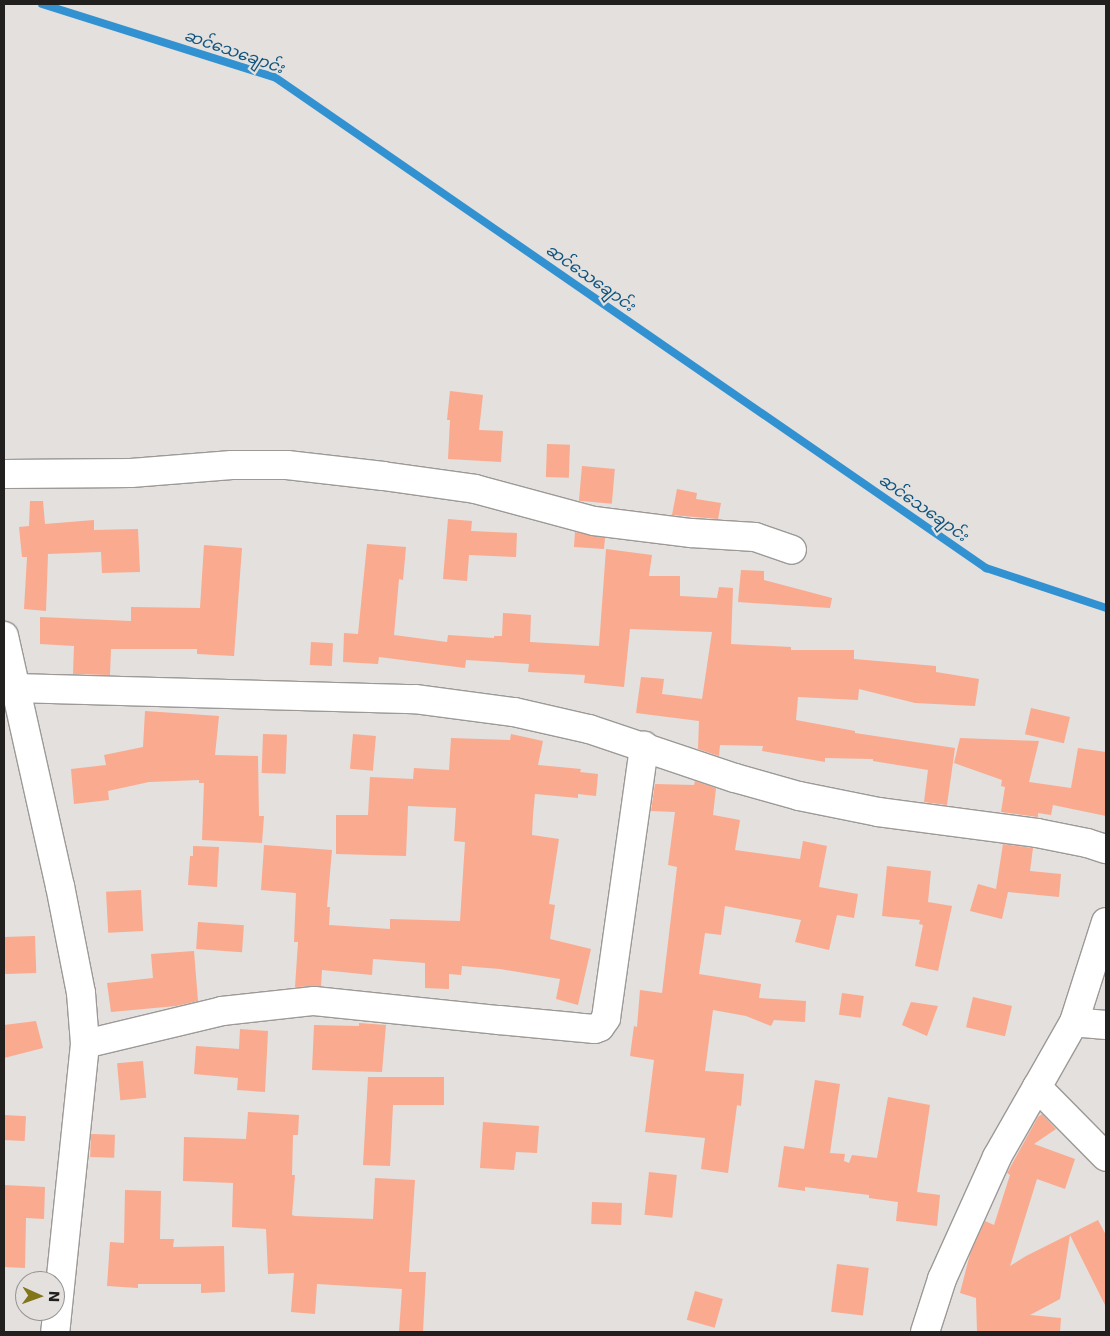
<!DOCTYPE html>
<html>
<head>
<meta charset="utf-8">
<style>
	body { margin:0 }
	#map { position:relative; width:1110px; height:1336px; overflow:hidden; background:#e3e0de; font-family:"DejaVu Sans","Noto Sans Myanmar",sans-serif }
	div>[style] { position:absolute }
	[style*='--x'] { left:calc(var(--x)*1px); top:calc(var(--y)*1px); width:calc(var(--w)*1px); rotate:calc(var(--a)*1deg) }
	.stream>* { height:8px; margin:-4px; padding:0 4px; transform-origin:4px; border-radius:4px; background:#3292d1 }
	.building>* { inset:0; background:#faaa8e; transform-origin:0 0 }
	.roads { filter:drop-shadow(1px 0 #9c9997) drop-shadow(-1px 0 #9c9997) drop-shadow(0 1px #9c9997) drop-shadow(0 -1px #9c9997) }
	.minor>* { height:28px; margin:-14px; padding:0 14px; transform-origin:14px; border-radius:14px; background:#fff }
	span { translate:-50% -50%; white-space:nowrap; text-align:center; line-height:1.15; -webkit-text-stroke:4.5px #e3e0de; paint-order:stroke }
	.water-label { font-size:16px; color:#0e547f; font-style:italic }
	.frame { position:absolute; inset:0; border:5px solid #21201f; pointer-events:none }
	.north { position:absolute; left:15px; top:1271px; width:50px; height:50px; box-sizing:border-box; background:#e3e0de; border:1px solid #959392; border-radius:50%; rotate:92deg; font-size:14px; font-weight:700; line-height:20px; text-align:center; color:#21201f }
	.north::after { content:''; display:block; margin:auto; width:18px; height:22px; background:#81761a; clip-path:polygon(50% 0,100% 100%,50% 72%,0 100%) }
</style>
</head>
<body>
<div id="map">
	<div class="stream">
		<div style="--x:42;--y:4;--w:245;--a:17.5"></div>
		<div style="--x:276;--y:78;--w:863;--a:34.61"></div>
		<div style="--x:986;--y:568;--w:126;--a:18.4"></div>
	</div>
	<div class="building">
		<div style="clip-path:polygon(450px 391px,483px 395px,479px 430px,503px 431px,501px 462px,448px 459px,450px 420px,447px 420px)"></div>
		<div style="left:547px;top:444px;width:23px;height:33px;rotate:2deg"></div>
		<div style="left:582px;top:466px;width:33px;height:35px;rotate:5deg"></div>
		<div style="clip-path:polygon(677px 489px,697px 493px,696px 499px,721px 503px,718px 519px,672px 515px)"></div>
		<div style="clip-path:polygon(30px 501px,43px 501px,45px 524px,94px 520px,94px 530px,138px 529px,140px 572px,102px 573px,101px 552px,48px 554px,46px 611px,24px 609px,27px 557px,22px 557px,19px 527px,29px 526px)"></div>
		<div style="clip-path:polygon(448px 519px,472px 521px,471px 531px,517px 533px,516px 557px,469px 555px,467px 581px,443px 579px)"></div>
		<div style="clip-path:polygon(575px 532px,605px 538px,604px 549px,574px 547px)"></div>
		<div style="clip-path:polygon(367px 544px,406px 547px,403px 580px,399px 579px,394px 635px,447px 642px,448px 635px,494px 638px,494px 636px,502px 636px,503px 613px,531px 615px,530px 642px,599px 646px,606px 549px,652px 555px,649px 576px,680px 576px,680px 596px,717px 598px,719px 587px,733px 588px,731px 644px,791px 647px,791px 650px,854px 650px,854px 659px,936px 666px,936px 672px,979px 679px,975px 706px,915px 703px,859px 689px,858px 700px,798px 697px,796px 720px,855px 731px,855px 733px,955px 748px,947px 805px,924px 802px,928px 770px,873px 761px,873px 759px,825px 758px,825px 762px,762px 751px,763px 746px,720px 745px,719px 756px,698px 749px,699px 721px,636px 713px,641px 677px,664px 679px,662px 694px,702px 699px,712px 632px,630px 629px,624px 687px,584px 683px,585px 675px,528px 672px,529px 664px,466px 660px,465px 668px,379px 657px,378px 664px,343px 662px,344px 633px,358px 634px)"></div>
		<div style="clip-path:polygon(204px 545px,242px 548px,234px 656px,197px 654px,197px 649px,111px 649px,110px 675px,73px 674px,74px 646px,40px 644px,40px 617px,131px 621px,131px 607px,200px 608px)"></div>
		<div style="clip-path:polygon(741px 570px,764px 571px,764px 580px,832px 598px,830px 608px,738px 602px)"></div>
		<div style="left:311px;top:642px;width:22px;height:23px;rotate:3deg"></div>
		<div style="left:1031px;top:708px;width:40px;height:27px;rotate:13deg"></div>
		<div style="clip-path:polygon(145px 711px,219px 716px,215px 755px,258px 756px,259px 816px,264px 816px,262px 843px,202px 840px,204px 783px,199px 783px,199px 780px,149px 782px,108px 791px,109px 800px,74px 804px,71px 769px,106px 765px,104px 755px,143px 747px)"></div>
		<div style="left:263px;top:734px;width:24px;height:39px;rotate:2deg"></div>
		<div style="left:353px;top:734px;width:23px;height:35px;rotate:5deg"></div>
		<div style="clip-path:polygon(511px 734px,543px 741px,538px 765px,581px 769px,580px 772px,598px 774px,596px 796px,578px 794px,578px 798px,535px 794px,533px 815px,532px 835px,559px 839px,549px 904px,555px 905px,550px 939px,591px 949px,578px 1005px,556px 999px,560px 979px,500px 969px,462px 966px,461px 975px,449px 974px,449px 989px,425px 988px,425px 963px,373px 959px,372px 975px,322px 970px,321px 986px,295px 987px,298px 942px,294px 942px,296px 893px,261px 890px,264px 845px,332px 850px,327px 907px,330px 907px,329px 925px,390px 929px,390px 919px,460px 921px,465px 842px,454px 841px,456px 808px,408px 806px,406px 856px,336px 854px,336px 815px,368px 815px,370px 777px,413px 779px,414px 768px,449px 770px,451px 738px,510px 740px)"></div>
		<div style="clip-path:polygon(960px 738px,1039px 741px,1029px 782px,1071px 788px,1078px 748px,1106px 752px,1106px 816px,1053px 805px,1051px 815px,1038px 813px,1038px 817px,1001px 812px,1005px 787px,1001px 786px,1002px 780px,954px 763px)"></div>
		<div style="clip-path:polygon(695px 781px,716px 788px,713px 815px,740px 820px,735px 850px,800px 859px,803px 841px,827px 846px,819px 887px,858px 894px,854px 918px,837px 915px,829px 950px,795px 942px,801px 920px,725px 906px,721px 935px,705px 933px,699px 974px,761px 984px,759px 998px,806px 1001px,805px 1022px,774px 1020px,771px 1026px,746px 1016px,713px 1010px,705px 1071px,744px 1074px,741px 1106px,737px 1105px,728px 1173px,701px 1169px,705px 1138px,645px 1132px,654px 1060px,630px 1056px,634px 1026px,637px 1027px,640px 990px,662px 993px,677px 867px,668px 865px,675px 812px,651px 811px,655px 784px,694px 785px)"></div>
		<div style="clip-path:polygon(1003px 844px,1033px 848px,1030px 871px,1061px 874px,1059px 897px,1008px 892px,1002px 919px,970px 911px,978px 884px,996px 889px)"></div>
		<div style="clip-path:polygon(193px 846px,219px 847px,217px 887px,188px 885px,190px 856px,193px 856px)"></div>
		<div style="clip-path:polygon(887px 866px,931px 871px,928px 902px,952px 906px,938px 971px,915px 966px,923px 925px,919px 924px,920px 920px,882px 916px)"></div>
		<div style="left:141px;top:890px;width:41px;height:35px;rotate:87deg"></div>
		<div style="left:198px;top:922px;width:46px;height:27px;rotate:4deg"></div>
		<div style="left:35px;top:936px;width:37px;height:31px;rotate:88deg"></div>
		<div style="clip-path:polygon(194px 951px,198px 1001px,176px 1006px,111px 1012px,107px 983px,153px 978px,151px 954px)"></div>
		<div style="left:842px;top:993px;width:22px;height:22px;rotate:8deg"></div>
		<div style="left:973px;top:997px;width:40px;height:31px;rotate:13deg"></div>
		<div style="clip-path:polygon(911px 1002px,938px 1006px,927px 1036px,902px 1025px)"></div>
		<div style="clip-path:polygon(36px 1021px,43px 1048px,4px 1058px,4px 1025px)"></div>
		<div style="clip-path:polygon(359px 1023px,386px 1025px,382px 1072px,312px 1070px,314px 1025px,359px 1026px)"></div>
		<div style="clip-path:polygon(240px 1029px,268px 1031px,265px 1092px,237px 1090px,238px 1078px,194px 1074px,196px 1046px,239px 1049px)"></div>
		<div style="left:143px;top:1061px;width:37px;height:26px;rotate:85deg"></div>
		<div style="clip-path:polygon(368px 1077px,444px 1077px,444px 1105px,393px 1105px,390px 1166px,363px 1165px)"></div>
		<div style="clip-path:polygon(815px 1080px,840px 1084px,830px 1153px,845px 1154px,844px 1161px,849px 1163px,852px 1155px,877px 1158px,888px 1097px,930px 1105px,917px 1192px,940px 1195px,937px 1226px,896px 1221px,898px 1202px,869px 1198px,869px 1195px,805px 1187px,805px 1191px,778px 1187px,784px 1146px,804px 1149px)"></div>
		<div style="clip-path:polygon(248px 1112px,299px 1115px,298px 1135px,293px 1135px,292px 1175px,295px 1175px,292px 1215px,295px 1216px,373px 1219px,375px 1178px,415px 1180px,409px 1272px,426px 1272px,423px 1332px,399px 1332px,402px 1289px,317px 1284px,315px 1314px,291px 1312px,294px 1273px,268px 1274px,266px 1229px,232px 1227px,233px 1183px,183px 1181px,184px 1137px,246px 1139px)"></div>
		<div style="clip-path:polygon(1042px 1114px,1056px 1129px,1034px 1144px,1075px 1159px,1065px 1189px,1037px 1179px,1010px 1266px,1026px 1256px,1098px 1220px,1106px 1235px,1106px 1307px,1070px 1235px,1060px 1299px,1030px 1315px,1061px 1318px,1060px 1332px,977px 1332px,976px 1298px,960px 1293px,970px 1254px,985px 1221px,994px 1225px,1010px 1175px,1007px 1173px,1038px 1117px)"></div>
		<div style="left:4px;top:1115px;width:22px;height:25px;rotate:3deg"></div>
		<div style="clip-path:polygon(483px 1122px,539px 1126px,537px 1153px,516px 1152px,514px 1170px,480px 1168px)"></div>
		<div style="left:91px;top:1134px;width:24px;height:23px;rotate:2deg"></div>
		<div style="left:649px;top:1172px;width:28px;height:43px;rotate:6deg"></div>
		<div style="clip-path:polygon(4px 1185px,45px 1187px,44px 1219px,26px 1218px,25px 1268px,4px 1267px)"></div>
		<div style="clip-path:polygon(125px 1190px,161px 1191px,160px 1239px,174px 1239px,173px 1247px,224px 1246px,225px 1292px,201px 1293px,201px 1284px,138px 1284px,138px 1288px,107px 1286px,110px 1242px,124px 1243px)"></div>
		<div style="left:592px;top:1202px;width:30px;height:22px;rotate:2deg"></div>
		<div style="left:837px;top:1264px;width:32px;height:48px;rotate:7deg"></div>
		<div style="left:695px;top:1291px;width:29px;height:30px;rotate:16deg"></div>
	</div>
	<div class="roads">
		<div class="minor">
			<div style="--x:4;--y:474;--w:127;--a:-0.5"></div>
			<div style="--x:131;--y:473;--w:101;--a:-4.5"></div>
			<div style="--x:232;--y:465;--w:55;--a:0"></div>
			<div style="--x:287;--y:465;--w:97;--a:6.5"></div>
			<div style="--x:383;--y:476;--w:93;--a:8"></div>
			<div style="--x:475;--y:489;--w:123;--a:15.1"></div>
			<div style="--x:594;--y:521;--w:98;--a:7.1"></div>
			<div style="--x:691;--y:533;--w:64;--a:3.6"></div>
			<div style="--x:755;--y:537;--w:39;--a:19"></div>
			<div style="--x:4;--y:636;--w:256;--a:77.4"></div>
			<div style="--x:60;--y:886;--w:109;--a:78.9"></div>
			<div style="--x:81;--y:993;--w:51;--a:85.5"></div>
			<div style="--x:85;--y:1044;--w:290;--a:95.9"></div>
			<div style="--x:15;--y:688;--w:400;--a:1.6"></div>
			<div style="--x:415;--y:699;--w:100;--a:7.5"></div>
			<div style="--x:514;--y:712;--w:77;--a:12.8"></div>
			<div style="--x:589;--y:729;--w:154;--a:18.6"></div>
			<div style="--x:735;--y:778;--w:66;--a:15.7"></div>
			<div style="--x:799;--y:796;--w:81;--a:11.4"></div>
			<div style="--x:878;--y:812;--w:160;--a:7.5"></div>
			<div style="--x:1037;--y:833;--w:51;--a:11.3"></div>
			<div style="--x:1087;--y:843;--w:20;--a:18"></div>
			<div style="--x:1074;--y:1022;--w:105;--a:-72.3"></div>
			<div style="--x:1106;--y:1025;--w:32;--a:-175"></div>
			<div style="--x:1074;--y:1022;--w:75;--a:119.6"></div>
			<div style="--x:1037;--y:1087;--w:98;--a:45.4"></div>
			<div style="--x:85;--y:1044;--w:141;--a:-13.5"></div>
			<div style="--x:222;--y:1011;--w:93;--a:-6.2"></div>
			<div style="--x:314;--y:1001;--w:186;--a:5.9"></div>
			<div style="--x:499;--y:1020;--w:96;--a:5.4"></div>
			<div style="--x:595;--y:1029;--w:5;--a:-22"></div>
			<div style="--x:600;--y:1027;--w:11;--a:-56"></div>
			<div style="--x:606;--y:1018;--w:275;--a:-82"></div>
			<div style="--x:925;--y:1332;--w:56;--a:-72.2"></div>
			<div style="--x:942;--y:1279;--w:134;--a:-65.7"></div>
			<div style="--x:997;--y:1157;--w:81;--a:-60.3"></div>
		</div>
	</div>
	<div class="water-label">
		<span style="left:234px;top:52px;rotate:19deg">ဆင်သေချောင်း</span>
		<span style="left:590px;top:278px;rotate:35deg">ဆင်သေချောင်း</span>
		<span style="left:923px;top:508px;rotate:35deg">ဆင်သေချောင်း</span>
	</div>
	<div class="frame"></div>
	<div class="north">N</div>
</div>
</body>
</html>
